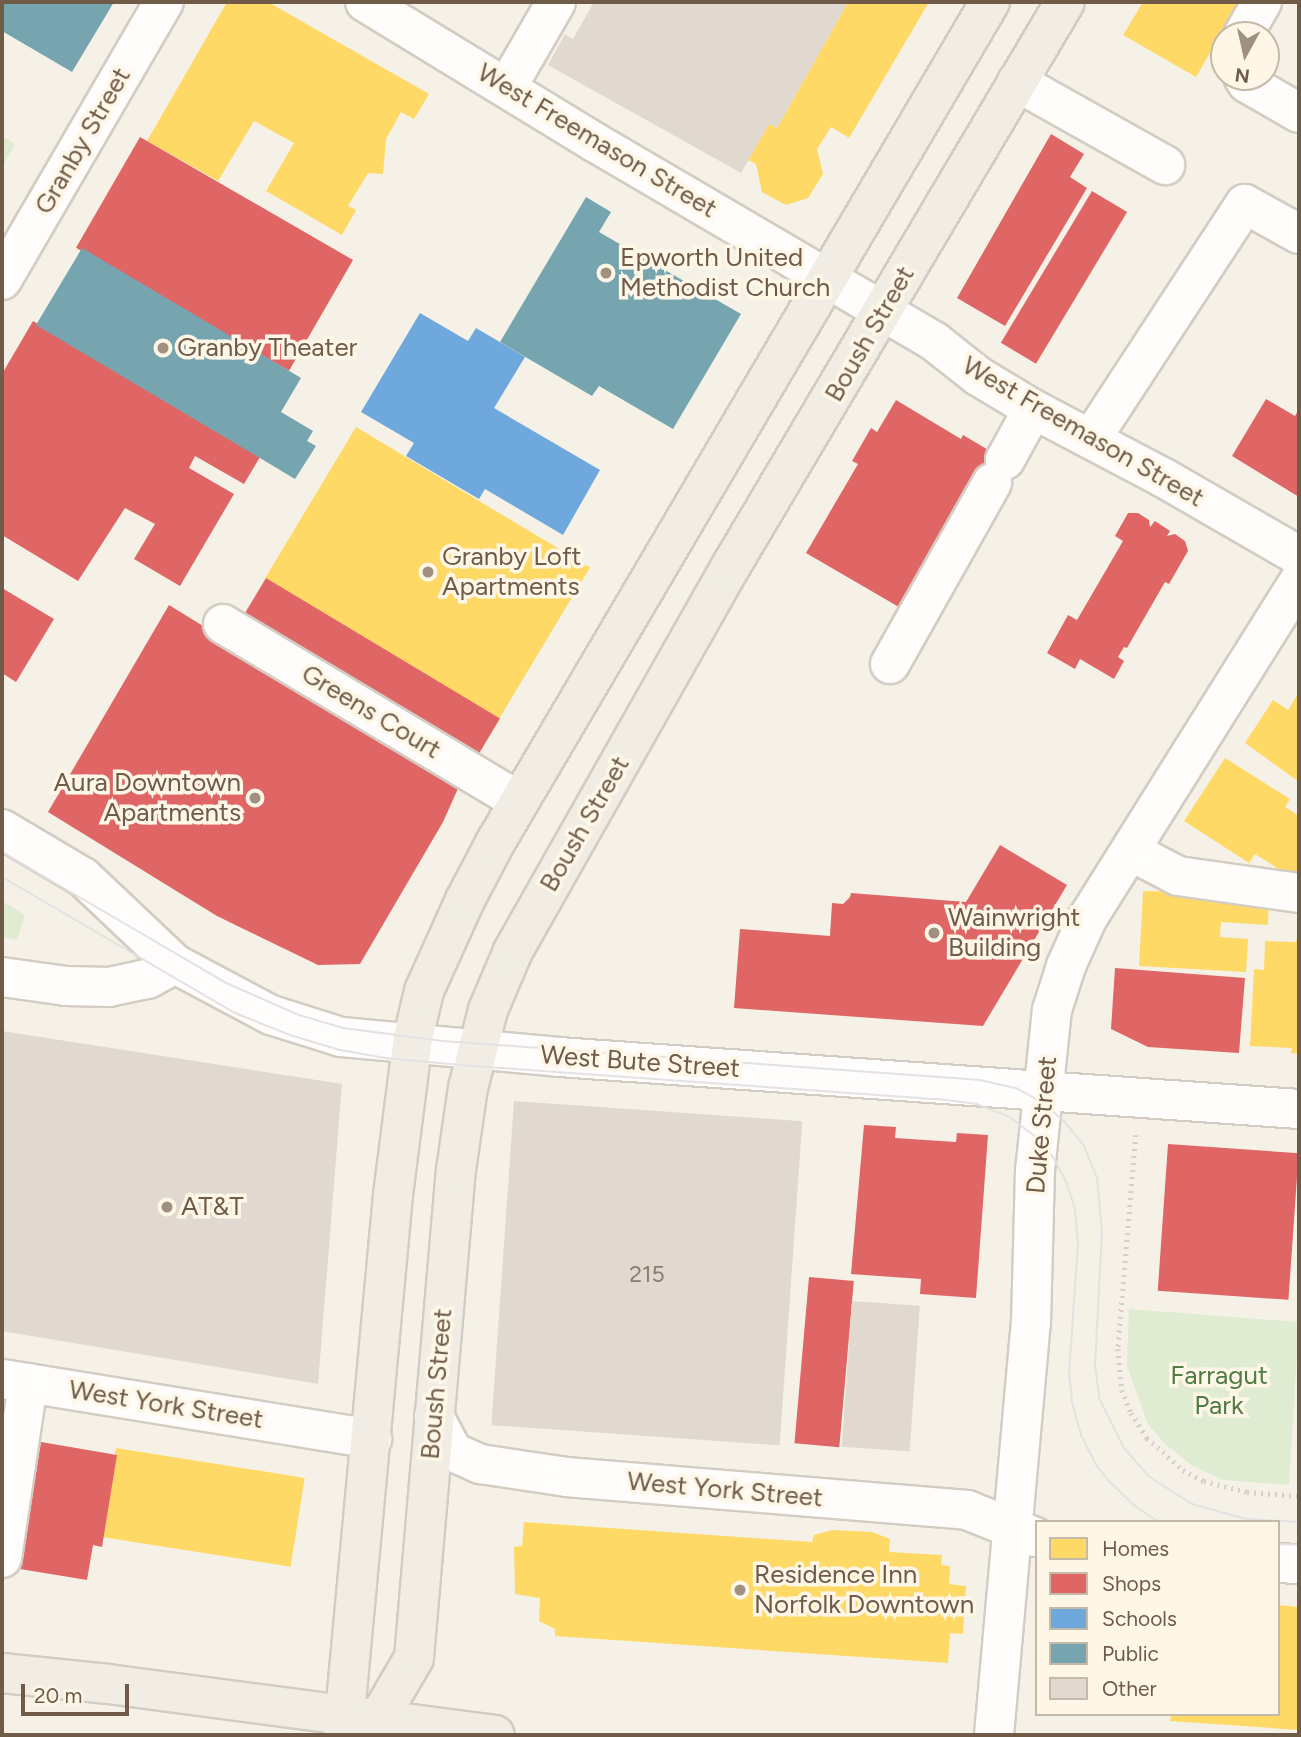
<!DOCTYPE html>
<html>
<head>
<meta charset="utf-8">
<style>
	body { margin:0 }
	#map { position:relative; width:1301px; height:1737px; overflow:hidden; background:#f5f1e7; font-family:Figtree,sans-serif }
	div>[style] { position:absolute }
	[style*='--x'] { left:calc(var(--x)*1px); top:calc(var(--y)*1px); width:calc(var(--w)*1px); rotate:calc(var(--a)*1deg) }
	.green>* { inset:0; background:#dfecd2 }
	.homes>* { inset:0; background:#ffd966; transform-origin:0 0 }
	.shops>* { inset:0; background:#e06666; transform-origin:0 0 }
	.schools>* { inset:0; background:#6fa8dc }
	.public>* { inset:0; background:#76a5af }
	.building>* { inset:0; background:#e1d9cf; transform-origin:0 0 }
	.path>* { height:4.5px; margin-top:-2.25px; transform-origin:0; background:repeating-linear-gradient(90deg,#d6cfc9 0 2px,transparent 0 7px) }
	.roads { filter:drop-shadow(2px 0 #d3ccc2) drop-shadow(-2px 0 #d3ccc2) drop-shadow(0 2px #d3ccc2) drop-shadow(0 -2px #d3ccc2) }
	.minor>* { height:38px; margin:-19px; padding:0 19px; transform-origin:19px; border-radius:19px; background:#fefdfb }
	.major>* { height:38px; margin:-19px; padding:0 19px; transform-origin:19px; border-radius:19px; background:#f1ede4 }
	.tram>* { height:2px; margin:-1px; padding:0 1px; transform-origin:1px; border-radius:1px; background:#e4e1e3 }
	.dots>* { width:19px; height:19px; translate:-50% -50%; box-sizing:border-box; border:4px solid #fef7e7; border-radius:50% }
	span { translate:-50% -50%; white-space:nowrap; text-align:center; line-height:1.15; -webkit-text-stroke:7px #fef7e7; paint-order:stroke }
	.number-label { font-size:23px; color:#8e7c6d }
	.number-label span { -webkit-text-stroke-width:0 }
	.street-label { font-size:26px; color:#705b49 }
	.poi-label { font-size:26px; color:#705b49 }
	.left { translate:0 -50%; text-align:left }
	.right { translate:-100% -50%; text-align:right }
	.park-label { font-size:26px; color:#507b45 }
	.frame { position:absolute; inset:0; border:4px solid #705b49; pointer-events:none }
	.legend { position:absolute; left:1035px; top:1520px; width:245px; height:196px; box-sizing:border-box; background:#fef7e7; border:2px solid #c5b9a8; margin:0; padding:9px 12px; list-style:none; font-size:21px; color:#705b49 }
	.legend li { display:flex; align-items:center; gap:14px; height:35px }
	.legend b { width:35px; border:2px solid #c5b9a8 }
	.north { position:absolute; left:1210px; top:21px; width:70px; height:70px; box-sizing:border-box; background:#fef7e7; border:2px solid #c5b9a8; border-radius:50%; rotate:188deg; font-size:19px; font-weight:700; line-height:28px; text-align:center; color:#705b49 }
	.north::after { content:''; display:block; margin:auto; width:24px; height:32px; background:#9f9080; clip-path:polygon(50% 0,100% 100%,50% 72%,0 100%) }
	.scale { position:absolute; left:21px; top:1684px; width:108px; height:32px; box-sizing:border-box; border:4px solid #705b49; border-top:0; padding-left:9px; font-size:21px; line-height:24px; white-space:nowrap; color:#705b49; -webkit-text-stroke:5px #fef7e7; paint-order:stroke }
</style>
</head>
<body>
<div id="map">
	<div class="green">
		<div style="clip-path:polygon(2px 136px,15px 144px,2px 167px)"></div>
		<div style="clip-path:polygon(2px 901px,25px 915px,17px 940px,2px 937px)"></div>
		<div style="clip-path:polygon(1129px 1309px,1299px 1322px,1289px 1485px,1223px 1480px,1191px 1465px,1164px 1443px,1148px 1424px,1127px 1366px)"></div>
	</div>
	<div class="homes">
		<div style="clip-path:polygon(227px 2px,268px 2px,429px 94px,414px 119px,401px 112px,386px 139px,383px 174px,368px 173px,348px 206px,356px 210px,342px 235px,266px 191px,294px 143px,254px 121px,218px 181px,147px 141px)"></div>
		<div style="clip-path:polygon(848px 2px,929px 2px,849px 138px,831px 127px,817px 149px,823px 174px,808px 198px,786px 205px,762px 192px,756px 164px,748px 160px,769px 124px,777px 128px)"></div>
		<div style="clip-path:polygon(1143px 2px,1239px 2px,1196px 77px,1123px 35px)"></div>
		<div style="left:356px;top:427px;width:273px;height:176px;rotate:31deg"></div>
		<div style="clip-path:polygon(1299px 692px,1299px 782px,1245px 743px,1273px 700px,1288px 710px)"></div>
		<div style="clip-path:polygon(1225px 758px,1290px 799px,1285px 807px,1299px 816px,1299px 882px,1255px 854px,1249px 863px,1184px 821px)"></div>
		<div style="clip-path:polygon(1143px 891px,1269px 893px,1268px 925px,1221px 922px,1220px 937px,1248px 939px,1246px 972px,1139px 966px)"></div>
		<div style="clip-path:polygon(1298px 933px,1299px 1054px,1291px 1053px,1292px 1048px,1250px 1046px,1254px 969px,1264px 970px,1265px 941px,1296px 942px)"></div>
		<div style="left:116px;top:1448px;width:191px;height:90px;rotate:9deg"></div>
		<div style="clip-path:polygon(524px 1522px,812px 1542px,814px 1535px,833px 1530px,872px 1532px,890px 1539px,889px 1552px,942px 1555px,941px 1565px,950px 1566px,949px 1584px,966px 1586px,963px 1634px,950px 1633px,948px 1663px,555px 1636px,555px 1629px,539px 1621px,540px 1598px,515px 1594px,514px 1547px,522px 1546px)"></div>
		<div style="clip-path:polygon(1278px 1605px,1299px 1607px,1299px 1730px,1170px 1721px,1171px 1714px,1278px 1714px)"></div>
	</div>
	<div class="shops">
		<div style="clip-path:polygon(1051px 134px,1084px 154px,1070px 177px,1087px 188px,1005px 326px,957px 298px)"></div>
		<div style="left:140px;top:137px;width:246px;height:128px;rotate:30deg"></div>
		<div style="left:1092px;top:191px;width:41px;height:177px;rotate:31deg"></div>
		<div style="clip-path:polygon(33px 321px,260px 457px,244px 484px,195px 456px,189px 468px,234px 494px,180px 586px,134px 559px,155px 524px,125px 508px,78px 581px,2px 535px,2px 374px)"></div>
		<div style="clip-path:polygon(1266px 399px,1295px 416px,1299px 409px,1299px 497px,1232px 456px)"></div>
		<div style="clip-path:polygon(896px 400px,961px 439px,963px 435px,1012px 464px,904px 610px,806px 553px,858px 464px,852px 461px,871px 428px,877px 432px)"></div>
		<div style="clip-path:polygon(1128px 513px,1138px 513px,1149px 520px,1150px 527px,1155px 521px,1170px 531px,1167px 536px,1175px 534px,1185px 541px,1188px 551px,1169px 584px,1165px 582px,1127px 648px,1124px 647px,1118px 657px,1124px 661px,1114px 679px,1080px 659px,1075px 669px,1047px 653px,1068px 615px,1077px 620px,1123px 541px,1115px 536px)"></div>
		<div style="left:266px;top:578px;width:273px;height:54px;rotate:31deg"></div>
		<div style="clip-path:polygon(2px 588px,54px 619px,16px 682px,2px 673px)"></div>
		<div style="clip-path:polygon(169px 605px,460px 784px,443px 822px,360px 964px,318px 965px,217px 916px,48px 812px)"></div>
		<div style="clip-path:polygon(1000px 845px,1067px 885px,983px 1026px,734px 1008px,740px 929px,830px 936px,832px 903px,843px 904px,850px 897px,851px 893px,966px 902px)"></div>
		<div style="clip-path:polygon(1115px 968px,1245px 978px,1239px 1053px,1148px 1047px,1111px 1029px)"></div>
		<div style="clip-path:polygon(864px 1125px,896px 1127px,895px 1138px,956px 1142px,957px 1133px,988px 1135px,976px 1298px,920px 1294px,921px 1279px,851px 1274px)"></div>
		<div style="left:1168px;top:1144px;width:131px;height:147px;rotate:4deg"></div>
		<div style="left:809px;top:1277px;width:45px;height:167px;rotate:5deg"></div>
		<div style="clip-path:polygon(41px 1442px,117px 1455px,102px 1547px,93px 1545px,87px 1580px,20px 1569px)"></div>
	</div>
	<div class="schools">
		<div style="clip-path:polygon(420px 313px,468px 341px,476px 328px,525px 357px,494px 408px,600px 470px,563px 535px,485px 489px,479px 499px,406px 456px,414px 443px,361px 412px)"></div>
	</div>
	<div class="public">
		<div style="clip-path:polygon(2px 2px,114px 2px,72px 72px,2px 31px)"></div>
		<div style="clip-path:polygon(586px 197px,611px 212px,599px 232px,741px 314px,673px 429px,599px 386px,592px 396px,500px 342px)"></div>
		<div style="clip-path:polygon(82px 248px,301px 378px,281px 412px,313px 431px,307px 441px,316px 446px,295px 479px,36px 325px)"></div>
	</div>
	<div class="building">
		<div style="clip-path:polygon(594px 2px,848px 2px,777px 128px,769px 124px,741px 173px,548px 65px,565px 34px,573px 39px)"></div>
		<div style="clip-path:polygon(2px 1031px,342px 1084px,318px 1384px,2px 1331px)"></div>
		<div style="left:514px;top:1101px;width:289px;height:325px;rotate:4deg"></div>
		<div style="left:852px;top:1301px;width:68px;height:146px;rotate:4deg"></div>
	</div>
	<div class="path">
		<div style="--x:1136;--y:1135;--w:215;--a:94.8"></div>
		<div style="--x:1118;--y:1349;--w:41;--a:84.4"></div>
		<div style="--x:1122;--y:1390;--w:25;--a:69"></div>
		<div style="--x:1131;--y:1413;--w:30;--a:57"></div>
		<div style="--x:1147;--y:1438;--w:48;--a:41.6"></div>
		<div style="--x:1183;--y:1470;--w:24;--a:28"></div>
		<div style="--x:1204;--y:1481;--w:44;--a:14.3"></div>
		<div style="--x:1247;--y:1492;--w:52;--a:4.4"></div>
	</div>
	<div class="roads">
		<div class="minor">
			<div style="--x:365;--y:2;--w:271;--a:31.4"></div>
			<div style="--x:596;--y:143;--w:393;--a:30.4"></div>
			<div style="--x:935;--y:342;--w:55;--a:38.3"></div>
			<div style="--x:978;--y:376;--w:64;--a:31"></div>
			<div style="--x:1033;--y:409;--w:148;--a:27.8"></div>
			<div style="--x:1164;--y:478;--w:156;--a:30"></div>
			<div style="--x:1243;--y:35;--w:38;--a:-60"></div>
			<div style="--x:1243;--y:77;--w:7;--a:56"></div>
			<div style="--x:1247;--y:83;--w:60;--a:30"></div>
			<div style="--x:1017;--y:82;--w:170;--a:29.3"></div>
			<div style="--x:507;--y:87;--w:98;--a:-60"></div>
			<div style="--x:2;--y:280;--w:322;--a:-59.8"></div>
			<div style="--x:1091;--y:439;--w:281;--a:-56.8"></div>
			<div style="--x:1245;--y:204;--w:62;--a:29.1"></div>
			<div style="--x:1005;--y:460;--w:58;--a:-61.2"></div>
			<div style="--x:223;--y:624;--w:345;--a:30.9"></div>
			<div style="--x:890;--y:664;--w:208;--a:-60.6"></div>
			<div style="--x:2;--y:829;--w:94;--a:30.7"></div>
			<div style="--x:83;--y:877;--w:127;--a:43.4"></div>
			<div style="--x:175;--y:964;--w:109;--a:28"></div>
			<div style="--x:271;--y:1015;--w:73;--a:17.4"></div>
			<div style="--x:341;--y:1037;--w:219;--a:5.2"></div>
			<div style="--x:559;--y:1057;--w:742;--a:4.02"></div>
			<div style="--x:1130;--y:851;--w:54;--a:27.5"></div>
			<div style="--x:1178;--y:876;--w:122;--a:8"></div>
			<div style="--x:2;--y:977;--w:65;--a:8"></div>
			<div style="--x:66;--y:986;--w:43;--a:1.3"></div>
			<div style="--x:109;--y:987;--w:40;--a:-12"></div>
			<div style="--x:148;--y:979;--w:31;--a:-29"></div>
			<div style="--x:2;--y:1379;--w:375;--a:9.2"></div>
			<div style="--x:434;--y:1416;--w:41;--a:62.2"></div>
			<div style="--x:453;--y:1452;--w:30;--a:24"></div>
			<div style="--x:480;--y:1464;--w:88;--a:8.5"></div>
			<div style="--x:567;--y:1477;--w:401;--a:4.7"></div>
			<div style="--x:967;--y:1510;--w:73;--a:21.7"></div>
			<div style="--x:2;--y:1558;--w:177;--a:-81.5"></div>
			<div style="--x:1278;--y:1563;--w:21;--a:3"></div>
			<div style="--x:994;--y:1735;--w:414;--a:-84.9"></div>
			<div style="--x:1031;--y:1323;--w:152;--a:-88.5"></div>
			<div style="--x:1035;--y:1171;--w:162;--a:-84"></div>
			<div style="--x:1052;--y:1010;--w:46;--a:-72.3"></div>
			<div style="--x:1066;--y:966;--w:51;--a:-65.9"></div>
			<div style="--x:1087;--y:919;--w:399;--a:-57.9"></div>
		</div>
		<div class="major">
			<div style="--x:2;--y:1673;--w:107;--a:5.9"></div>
			<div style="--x:108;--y:1684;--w:390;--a:7.5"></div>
			<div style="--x:343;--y:1735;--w:542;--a:-84.71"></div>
			<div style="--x:393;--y:1195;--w:158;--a:-82.7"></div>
			<div style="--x:413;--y:1038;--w:48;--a:-76.8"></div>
			<div style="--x:424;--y:991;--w:100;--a:-65.7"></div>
			<div style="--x:465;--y:900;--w:64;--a:-62.2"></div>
			<div style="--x:495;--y:843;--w:976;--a:-59.52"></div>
			<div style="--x:369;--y:1735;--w:89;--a:-59.7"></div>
			<div style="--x:414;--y:1658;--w:490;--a:-85.1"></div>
			<div style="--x:456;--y:1170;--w:83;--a:-81.7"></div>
			<div style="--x:468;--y:1088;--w:81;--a:-75.6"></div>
			<div style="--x:488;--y:1010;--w:64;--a:-67"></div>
			<div style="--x:513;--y:951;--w:442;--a:-60.5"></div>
			<div style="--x:731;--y:566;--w:655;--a:-59.37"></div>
		</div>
	</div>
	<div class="tram">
		<div style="--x:2;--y:852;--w:259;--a:30.3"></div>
		<div style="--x:226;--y:983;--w:80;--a:23.7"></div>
		<div style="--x:299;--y:1015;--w:46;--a:16.5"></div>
		<div style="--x:343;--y:1028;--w:101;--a:7.4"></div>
		<div style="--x:443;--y:1041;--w:538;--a:4.15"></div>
		<div style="--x:980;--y:1080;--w:39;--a:13"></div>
		<div style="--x:1018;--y:1089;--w:29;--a:29"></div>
		<div style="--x:1043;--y:1103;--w:28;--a:41"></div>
		<div style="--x:1064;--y:1121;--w:32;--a:51"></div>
		<div style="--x:1084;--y:1146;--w:35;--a:68"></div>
		<div style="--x:1097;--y:1178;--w:54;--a:84.7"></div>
		<div style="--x:1102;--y:1232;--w:134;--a:93"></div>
		<div style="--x:1095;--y:1366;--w:34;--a:82"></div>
		<div style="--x:1100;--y:1400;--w:54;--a:63.4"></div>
		<div style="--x:1124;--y:1448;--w:37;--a:49"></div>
		<div style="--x:1148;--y:1476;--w:52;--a:32.5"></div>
		<div style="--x:1192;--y:1504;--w:56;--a:15.5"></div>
		<div style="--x:1246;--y:1519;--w:53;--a:3.2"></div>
		<div style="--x:2;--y:877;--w:270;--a:30.3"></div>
		<div style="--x:235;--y:1013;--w:59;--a:21.8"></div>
		<div style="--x:290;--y:1035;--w:52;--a:16.7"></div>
		<div style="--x:340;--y:1050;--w:46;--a:10.1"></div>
		<div style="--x:385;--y:1058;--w:88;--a:5.2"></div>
		<div style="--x:473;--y:1066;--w:465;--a:4.1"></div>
		<div style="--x:937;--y:1099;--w:39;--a:7"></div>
		<div style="--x:976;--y:1104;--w:34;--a:21"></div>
		<div style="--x:1008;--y:1116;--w:39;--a:37"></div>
		<div style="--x:1039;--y:1139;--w:23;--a:52"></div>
		<div style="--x:1053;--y:1157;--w:27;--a:62"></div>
		<div style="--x:1066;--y:1181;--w:29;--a:72"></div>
		<div style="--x:1075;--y:1209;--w:35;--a:85"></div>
		<div style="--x:1078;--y:1244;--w:128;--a:94"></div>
		<div style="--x:1069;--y:1372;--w:31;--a:84"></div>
		<div style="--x:1072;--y:1403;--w:33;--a:74"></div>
		<div style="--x:1081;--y:1435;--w:35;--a:63"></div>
		<div style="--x:1097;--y:1466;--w:19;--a:51"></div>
		<div style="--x:1109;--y:1481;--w:36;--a:44"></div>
		<div style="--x:1135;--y:1506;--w:29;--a:34"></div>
		<div style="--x:1278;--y:1544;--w:21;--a:3"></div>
	</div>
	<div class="dots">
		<div style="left:606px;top:273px;background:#9f9080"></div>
		<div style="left:163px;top:348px;background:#9f9080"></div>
		<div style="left:428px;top:572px;background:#9f9080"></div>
		<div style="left:255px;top:798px;background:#9f9080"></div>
		<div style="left:934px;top:933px;background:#9f9080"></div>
		<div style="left:167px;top:1207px;background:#9f9080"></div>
		<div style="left:740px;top:1590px;background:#9f9080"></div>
	</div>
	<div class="number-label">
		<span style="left:647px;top:1274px">215</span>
	</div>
	<div class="street-label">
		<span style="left:83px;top:141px;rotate:-60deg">Granby Street</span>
		<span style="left:597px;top:141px;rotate:31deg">West Freemason Street</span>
		<span style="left:870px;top:334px;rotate:-60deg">Boush Street</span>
		<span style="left:1083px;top:432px;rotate:30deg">West Freemason Street</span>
		<span style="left:371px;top:712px;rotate:31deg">Greens Court</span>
		<span style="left:585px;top:824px;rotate:-60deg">Boush Street</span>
		<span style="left:640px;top:1062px;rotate:4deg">West Bute Street</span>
		<span style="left:1042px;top:1125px;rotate:-85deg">Duke Street</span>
		<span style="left:437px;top:1384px;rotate:-85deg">Boush Street</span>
		<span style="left:166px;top:1405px;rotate:9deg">West York Street</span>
		<span style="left:725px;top:1490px;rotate:5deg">West York Street</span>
	</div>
	<div class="poi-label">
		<span class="left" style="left:620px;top:273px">Epworth United<br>Methodist Church</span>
		<span class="left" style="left:177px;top:348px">Granby Theater</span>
		<span class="left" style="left:442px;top:572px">Granby Loft<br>Apartments</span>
		<span class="right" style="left:241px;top:798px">Aura Downtown<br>Apartments</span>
		<span class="left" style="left:948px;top:933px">Wainwright<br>Building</span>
		<span class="left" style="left:181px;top:1207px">AT&amp;T</span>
		<span class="left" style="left:754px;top:1590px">Residence Inn<br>Norfolk Downtown</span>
	</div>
	<div class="park-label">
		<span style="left:1219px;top:1391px">Farragut<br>Park</span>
	</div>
	<div class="frame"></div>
	<ul class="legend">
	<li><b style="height:19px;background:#ffd966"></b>Homes</li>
	<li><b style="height:19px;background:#e06666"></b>Shops</li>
	<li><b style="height:19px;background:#6fa8dc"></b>Schools</li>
	<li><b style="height:19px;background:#76a5af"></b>Public</li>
	<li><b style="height:19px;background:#e1d9cf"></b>Other</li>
	</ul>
	<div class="north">N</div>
	<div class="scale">20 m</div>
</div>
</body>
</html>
